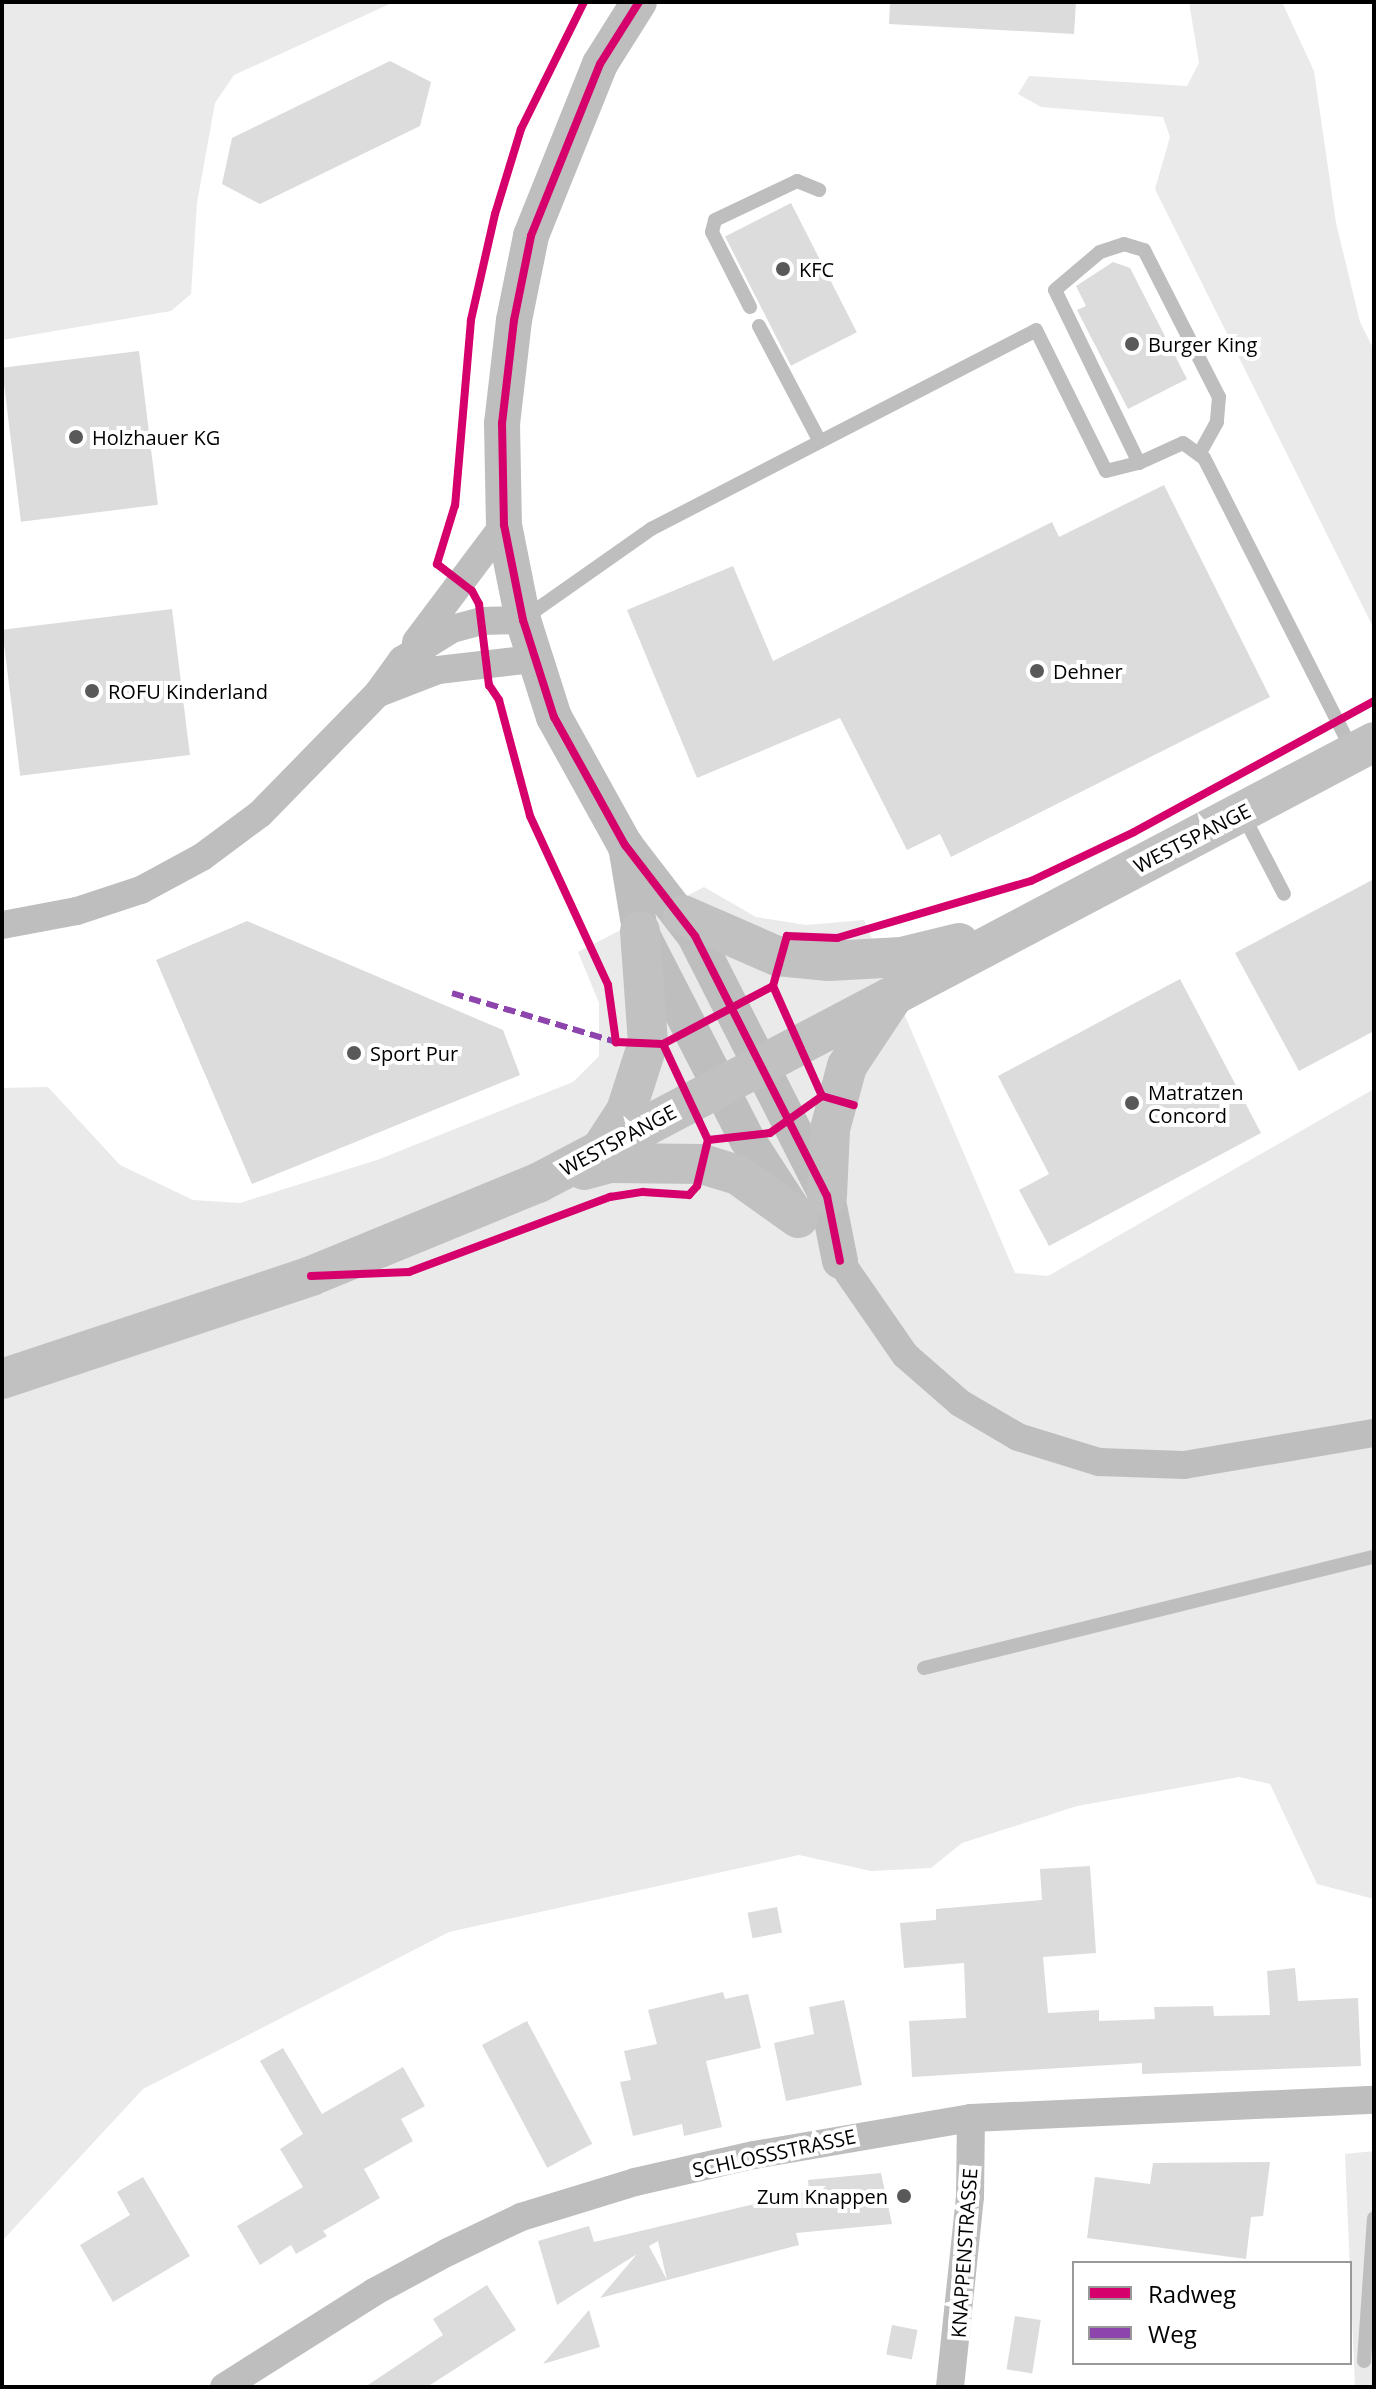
<!DOCTYPE html>
<html>
<head>
<meta charset="utf-8">
<style>
	body { margin:0 }
	#map { position:relative; width:1376px; height:2389px; overflow:hidden; background:#fff; font-family:"Open Sans",sans-serif }
	div>[style] { position:absolute }
	[style*='--x'] { left:calc(var(--x)*1px); top:calc(var(--y)*1px); width:calc(var(--w)*1px); rotate:calc(var(--a)*1deg) }
	.green>* { inset:0; background:#eaeaea }
	.building>* { inset:0; background:#dcdcdc; transform-origin:0 0 }
	.service>* { height:14px; margin:-7px; padding:0 7px; transform-origin:7px; border-radius:7px; background:#bebebe }
	.minor>* { height:28px; margin:-14px; padding:0 14px; transform-origin:14px; border-radius:14px; background:#bebebe }
	.tertiary>* { height:36px; margin:-18px; padding:0 18px; transform-origin:18px; border-radius:18px; background:#bebebe }
	.secondary>* { height:40px; margin:-20px; padding:0 20px; transform-origin:20px; border-radius:20px; background:#c1c1c1 }
	.quiet>* { height:6px; margin-top:-3px; transform-origin:0; background:repeating-linear-gradient(90deg,#8e44ad 0 12px,transparent 0 18px) }
	.cycleway>* { height:8px; margin:-4px; padding:0 4px; transform-origin:4px; border-radius:4px; background:#d6006c }
	.dots>* { width:22px; height:22px; translate:-50% -50%; box-sizing:border-box; border:4px solid #fff; border-radius:50% }
	span { translate:-50% -50%; white-space:nowrap; text-align:center; line-height:1.15; -webkit-text-stroke:8px #fff; paint-order:stroke }
	.poi-label { font-size:20px; color:#000 }
	.left { translate:0 -50%; text-align:left }
	.right { translate:-100% -50%; text-align:right }
	.street-label { font-size:20px; color:#000 }
	.frame { position:absolute; inset:0; border:4px solid #000; pointer-events:none }
	.legend { position:absolute; left:1072px; top:2261px; width:280px; height:104px; box-sizing:border-box; background:#fff; border:2px solid #999; margin:0; padding:10px 14px; list-style:none; font-size:24px; color:#000 }
	.legend li { display:flex; align-items:center; gap:16px; height:40px }
	.legend b { width:40px; border:2px solid #999 }
</style>
</head>
<body>
<div id="map">
	<div class="green">
		<div style="clip-path:polygon(2px 2px,394px 2px,234px 75px,215px 103px,197px 203px,191px 294px,171px 311px,2px 340px)"></div>
		<div style="clip-path:polygon(1189px 2px,1282px 2px,1314px 71px,1336px 223px,1360px 322px,1374px 350px,1374px 629px,1155px 189px,1170px 137px,1163px 117px,1041px 107px,1018px 94px,1029px 76px,1187px 86px,1199px 63px)"></div>
		<div style="clip-path:polygon(704px 887px,756px 917px,806px 925px,864px 920px,1015px 1273px,1048px 1276px,1374px 1089px,1374px 1899px,1317px 1884px,1270px 1784px,1239px 1777px,1077px 1806px,962px 1843px,931px 1868px,871px 1871px,799px 1855px,449px 1932px,143px 2089px,2px 2241px,2px 1088px,48px 1087px,120px 1165px,193px 1200px,240px 1203px,377px 1160px,573px 1082px,599px 1056px,599px 1003px,578px 952px)"></div>
		<div style="clip-path:polygon(1374px 2151px,1374px 2387px,1355px 2387px,1345px 2154px)"></div>
	</div>
	<div class="building">
		<div style="clip-path:polygon(890px 2px,1076px 2px,1074px 34px,889px 24px)"></div>
		<div style="clip-path:polygon(390px 61px,431px 82px,420px 126px,260px 204px,222px 184px,232px 138px)"></div>
		<div style="left:791px;top:203px;width:145px;height:74px;rotate:63deg"></div>
		<div style="clip-path:polygon(1113px 262px,1130px 268px,1187px 379px,1128px 409px,1077px 310px,1086px 306px,1076px 286px)"></div>
		<div style="left:139px;top:351px;width:155px;height:138px;rotate:83deg"></div>
		<div style="clip-path:polygon(1164px 485px,1270px 697px,951px 857px,940px 834px,907px 850px,840px 718px,697px 778px,627px 610px,733px 566px,773px 661px,1052px 522px,1059px 537px)"></div>
		<div style="left:172px;top:609px;width:147px;height:171px;rotate:83deg"></div>
		<div style="clip-path:polygon(1374px 879px,1374px 1031px,1299px 1071px,1235px 953px)"></div>
		<div style="clip-path:polygon(247px 921px,503px 1030px,520px 1075px,252px 1184px,156px 960px)"></div>
		<div style="clip-path:polygon(1180px 979px,1261px 1133px,1049px 1246px,1019px 1190px,1049px 1174px,998px 1076px)"></div>
		<div style="clip-path:polygon(1090px 1866px,1096px 1953px,1043px 1957px,1048px 2013px,1099px 2010px,1099px 2021px,1155px 2019px,1154px 2007px,1213px 2006px,1214px 2016px,1270px 2015px,1267px 1971px,1295px 1968px,1298px 2001px,1358px 1998px,1361px 2066px,1142px 2074px,1142px 2063px,912px 2077px,909px 2021px,966px 2018px,964px 1963px,904px 1968px,900px 1923px,936px 1920px,936px 1909px,1042px 1900px,1040px 1869px)"></div>
		<div style="left:777px;top:1907px;width:26px;height:30px;rotate:79deg"></div>
		<div style="clip-path:polygon(723px 1992px,725px 1999px,748px 1994px,761px 2048px,706px 2061px,722px 2127px,684px 2136px,682px 2124px,633px 2136px,620px 2082px,631px 2080px,624px 2051px,657px 2044px,648px 2010px)"></div>
		<div style="clip-path:polygon(844px 2000px,862px 2085px,786px 2101px,774px 2043px,814px 2034px,809px 2007px)"></div>
		<div style="left:527px;top:2021px;width:139px;height:51px;rotate:62deg"></div>
		<div style="clip-path:polygon(283px 2048px,322px 2114px,403px 2067px,425px 2106px,401px 2119px,413px 2141px,364px 2169px,380px 2198px,323px 2231px,327px 2236px,296px 2254px,291px 2245px,260px 2265px,237px 2226px,303px 2187px,280px 2149px,303px 2134px,260px 2061px)"></div>
		<div style="clip-path:polygon(1270px 2162px,1263px 2216px,1251px 2217px,1246px 2259px,1087px 2238px,1095px 2177px,1150px 2184px,1153px 2163px)"></div>
		<div style="clip-path:polygon(evenodd,881px 2173px,892px 2224px,796px 2233px,799px 2245px,600px 2298px,637px 2254px,557px 2305px,538px 2241px,589px 2226px,594px 2242px,809px 2191px,808px 2180px,881px 2173px,658px 2241px,667px 2280px,649px 2246px,658px 2241px)"></div>
		<div style="clip-path:polygon(143px 2177px,190px 2256px,113px 2302px,80px 2245px,130px 2215px,117px 2192px)"></div>
		<div style="clip-path:polygon(487px 2285px,516px 2330px,427px 2387px,365px 2387px,443px 2335px,433px 2319px)"></div>
		<div style="clip-path:polygon(589px 2310px,600px 2347px,543px 2364px)"></div>
		<div style="left:1015px;top:2316px;width:26px;height:54px;rotate:9deg"></div>
		<div style="left:892px;top:2325px;width:26px;height:30px;rotate:11deg"></div>
	</div>
	<div class="service">
		<div style="--x:750;--y:307;--w:84;--a:-116.9"></div>
		<div style="--x:712;--y:232;--w:12;--a:-76"></div>
		<div style="--x:715;--y:220;--w:91;--a:-25.4"></div>
		<div style="--x:797;--y:181;--w:24;--a:22"></div>
		<div style="--x:759;--y:326;--w:129;--a:62.2"></div>
		<div style="--x:1139;--y:463;--w:192;--a:-115.9"></div>
		<div style="--x:1055;--y:290;--w:59;--a:-40.2"></div>
		<div style="--x:1100;--y:252;--w:25;--a:-18"></div>
		<div style="--x:1124;--y:244;--w:21;--a:17"></div>
		<div style="--x:1144;--y:250;--w:165;--a:63"></div>
		<div style="--x:1219;--y:397;--w:25;--a:95"></div>
		<div style="--x:1217;--y:422;--w:37;--a:119"></div>
		<div style="--x:526;--y:617;--w:153;--a:-35.1"></div>
		<div style="--x:651;--y:529;--w:433;--a:-27.3"></div>
		<div style="--x:1036;--y:330;--w:157;--a:63.6"></div>
		<div style="--x:1106;--y:471;--w:34;--a:-14"></div>
		<div style="--x:1139;--y:463;--w:48;--a:-24.4"></div>
		<div style="--x:1183;--y:443;--w:26;--a:36"></div>
		<div style="--x:1204;--y:458;--w:327;--a:63.1"></div>
		<div style="--x:1242;--y:813;--w:91;--a:62.6"></div>
		<div style="--x:924;--y:1668;--w:463;--a:-13.9"></div>
		<div style="--x:1364;--y:2361;--w:143;--a:-86"></div>
	</div>
	<div class="minor">
		<div style="--x:416;--y:642;--w:146;--a:-53.1"></div>
		<div style="--x:379;--y:693;--w:63;--a:-21.3"></div>
		<div style="--x:438;--y:670;--w:96;--a:-6.6"></div>
		<div style="--x:2;--y:925;--w:76;--a:-10.6"></div>
		<div style="--x:77;--y:911;--w:67;--a:-18.2"></div>
		<div style="--x:141;--y:890;--w:69;--a:-28.4"></div>
		<div style="--x:202;--y:857;--w:72;--a:-36.6"></div>
		<div style="--x:260;--y:814;--w:169;--a:-45.7"></div>
		<div style="--x:378;--y:693;--w:41;--a:-54"></div>
		<div style="--x:402;--y:660;--w:59;--a:-31.8"></div>
		<div style="--x:452;--y:629;--w:30;--a:-15"></div>
		<div style="--x:481;--y:621;--w:42;--a:-1.4"></div>
		<div style="--x:840;--y:1261;--w:114;--a:55.3"></div>
		<div style="--x:905;--y:1355;--w:73;--a:41.1"></div>
		<div style="--x:960;--y:1403;--w:67;--a:30.4"></div>
		<div style="--x:1018;--y:1437;--w:85;--a:17.2"></div>
		<div style="--x:1099;--y:1462;--w:85;--a:2"></div>
		<div style="--x:1184;--y:1465;--w:193;--a:-9.6"></div>
		<div style="--x:224;--y:2387;--w:178;--a:-32.3"></div>
		<div style="--x:374;--y:2292;--w:84;--a:-28.4"></div>
		<div style="--x:448;--y:2252;--w:81;--a:-25.6"></div>
		<div style="--x:521;--y:2217;--w:119;--a:-17.1"></div>
		<div style="--x:635;--y:2182;--w:122;--a:-12.8"></div>
		<div style="--x:754;--y:2155;--w:220;--a:-9.7"></div>
		<div style="--x:971;--y:2118;--w:403;--a:-2.6"></div>
		<div style="--x:950;--y:2387;--w:191;--a:-84"></div>
		<div style="--x:970;--y:2197;--w:79;--a:-89.3"></div>
	</div>
	<div class="tertiary">
		<div style="--x:639;--y:2;--w:73;--a:122.2"></div>
		<div style="--x:600;--y:64;--w:185;--a:111.9"></div>
		<div style="--x:531;--y:236;--w:86;--a:101.4"></div>
		<div style="--x:514;--y:320;--w:104;--a:96.6"></div>
		<div style="--x:502;--y:423;--w:102;--a:88.9"></div>
		<div style="--x:504;--y:525;--w:97;--a:78.7"></div>
		<div style="--x:523;--y:620;--w:102;--a:72.3"></div>
		<div style="--x:554;--y:717;--w:146;--a:61"></div>
		<div style="--x:625;--y:845;--w:115;--a:52.4"></div>
		<div style="--x:695;--y:936;--w:292;--a:63.1"></div>
		<div style="--x:827;--y:1196;--w:66;--a:78.7"></div>
		<div style="--x:626;--y:846;--w:86;--a:80.6"></div>
		<div style="--x:640;--y:931;--w:234;--a:62.8"></div>
		<div style="--x:747;--y:1139;--w:88;--a:57"></div>
	</div>
	<div class="secondary">
		<div style="--x:683;--y:915;--w:103;--a:23.6"></div>
		<div style="--x:777;--y:956;--w:52;--a:5.5"></div>
		<div style="--x:829;--y:961;--w:73;--a:-3.1"></div>
		<div style="--x:902;--y:957;--w:59;--a:-13.8"></div>
		<div style="--x:602;--y:1148;--w:44;--a:-57"></div>
		<div style="--x:626;--y:1111;--w:71;--a:-72.1"></div>
		<div style="--x:648;--y:1043;--w:112;--a:-94.1"></div>
		<div style="--x:584;--y:1170;--w:28;--a:-15"></div>
		<div style="--x:611;--y:1163;--w:91;--a:0.6"></div>
		<div style="--x:702;--y:1164;--w:38;--a:17"></div>
		<div style="--x:738;--y:1175;--w:74;--a:35.6"></div>
		<div style="--x:827;--y:1196;--w:67;--a:-87.4"></div>
		<div style="--x:830;--y:1129;--w:65;--a:-74.9"></div>
		<div style="--x:847;--y:1066;--w:82;--a:-56.5"></div>
		<div style="--x:2;--y:1379;--w:326;--a:-18.4"></div>
		<div style="--x:311;--y:1276;--w:245;--a:-22.3"></div>
		<div style="--x:538;--y:1183;--w:945;--a:-27.81"></div>
	</div>
	<div class="quiet">
		<div style="--x:452;--y:993;--w:171;--a:16.6"></div>
	</div>
	<div class="cycleway">
		<div style="--x:584;--y:2;--w:142;--a:116.4"></div>
		<div style="--x:521;--y:129;--w:89;--a:107"></div>
		<div style="--x:495;--y:214;--w:109;--a:102.8"></div>
		<div style="--x:471;--y:320;--w:186;--a:94.9"></div>
		<div style="--x:455;--y:505;--w:62;--a:107"></div>
		<div style="--x:437;--y:564;--w:44;--a:37.6"></div>
		<div style="--x:472;--y:591;--w:15;--a:62"></div>
		<div style="--x:479;--y:604;--w:82;--a:83"></div>
		<div style="--x:489;--y:685;--w:18;--a:56"></div>
		<div style="--x:499;--y:700;--w:120;--a:75"></div>
		<div style="--x:530;--y:816;--w:186;--a:65.2"></div>
		<div style="--x:608;--y:985;--w:58;--a:82"></div>
		<div style="--x:616;--y:1042;--w:47;--a:2.4"></div>
		<div style="--x:663;--y:1044;--w:124;--a:-27.8"></div>
		<div style="--x:773;--y:986;--w:52;--a:-74.4"></div>
		<div style="--x:787;--y:936;--w:50;--a:2.3"></div>
		<div style="--x:837;--y:938;--w:202;--a:-16.4"></div>
		<div style="--x:1031;--y:881;--w:114;--a:-25.4"></div>
		<div style="--x:1134;--y:832;--w:273;--a:-28.6"></div>
		<div style="--x:639;--y:2;--w:73;--a:122.2"></div>
		<div style="--x:600;--y:64;--w:185;--a:111.9"></div>
		<div style="--x:531;--y:236;--w:86;--a:101.4"></div>
		<div style="--x:514;--y:320;--w:104;--a:96.6"></div>
		<div style="--x:502;--y:423;--w:102;--a:88.9"></div>
		<div style="--x:504;--y:525;--w:97;--a:78.7"></div>
		<div style="--x:523;--y:620;--w:102;--a:72.3"></div>
		<div style="--x:554;--y:717;--w:146;--a:61"></div>
		<div style="--x:625;--y:845;--w:115;--a:52.4"></div>
		<div style="--x:695;--y:936;--w:292;--a:63.1"></div>
		<div style="--x:827;--y:1196;--w:66;--a:78.7"></div>
		<div style="--x:773;--y:986;--w:120;--a:66"></div>
		<div style="--x:822;--y:1096;--w:33;--a:16"></div>
		<div style="--x:708;--y:1140;--w:62;--a:-6.4"></div>
		<div style="--x:770;--y:1133;--w:64;--a:-35.4"></div>
		<div style="--x:311;--y:1276;--w:98;--a:-2.3"></div>
		<div style="--x:409;--y:1272;--w:215;--a:-20.5"></div>
		<div style="--x:610;--y:1197;--w:33;--a:-9"></div>
		<div style="--x:643;--y:1192;--w:46;--a:3.7"></div>
		<div style="--x:689;--y:1195;--w:12;--a:-48"></div>
		<div style="--x:697;--y:1186;--w:47;--a:-76.6"></div>
		<div style="--x:708;--y:1140;--w:106;--a:-115.1"></div>
	</div>
	<div class="dots">
		<div style="left:783px;top:269px;background:#595959"></div>
		<div style="left:1132px;top:344px;background:#595959"></div>
		<div style="left:76px;top:437px;background:#595959"></div>
		<div style="left:1037px;top:671px;background:#595959"></div>
		<div style="left:92px;top:691px;background:#595959"></div>
		<div style="left:354px;top:1053px;background:#595959"></div>
		<div style="left:1132px;top:1103px;background:#595959"></div>
		<div style="left:904px;top:2196px;background:#595959"></div>
	</div>
	<div class="poi-label">
		<span class="left" style="left:799px;top:269px">KFC</span>
		<span class="left" style="left:1148px;top:344px">Burger King</span>
		<span class="left" style="left:92px;top:437px">Holzhauer KG</span>
		<span class="left" style="left:1053px;top:671px">Dehner</span>
		<span class="left" style="left:108px;top:691px">ROFU Kinderland</span>
		<span class="left" style="left:370px;top:1053px">Sport Pur</span>
		<span class="left" style="left:1148px;top:1104px">Matratzen<br>Concord</span>
		<span class="right" style="left:888px;top:2196px">Zum Knappen</span>
	</div>
	<div class="street-label">
		<span style="left:1192px;top:838px;rotate:-27deg">WESTSPANGE</span>
		<span style="left:618px;top:1140px;rotate:-28deg">WESTSPANGE</span>
		<span style="left:774px;top:2153px;rotate:-12deg">SCHLOSSSTRASSE</span>
		<span style="left:964px;top:2253px;rotate:-86deg">KNAPPENSTRASSE</span>
	</div>
	<div class="frame"></div>
	<ul class="legend">
	<li><b style="height:10px;background:#d6006c"></b>Radweg</li>
	<li><b style="height:10px;background:#8e44ad"></b>Weg</li>
	</ul>
</div>
</body>
</html>
